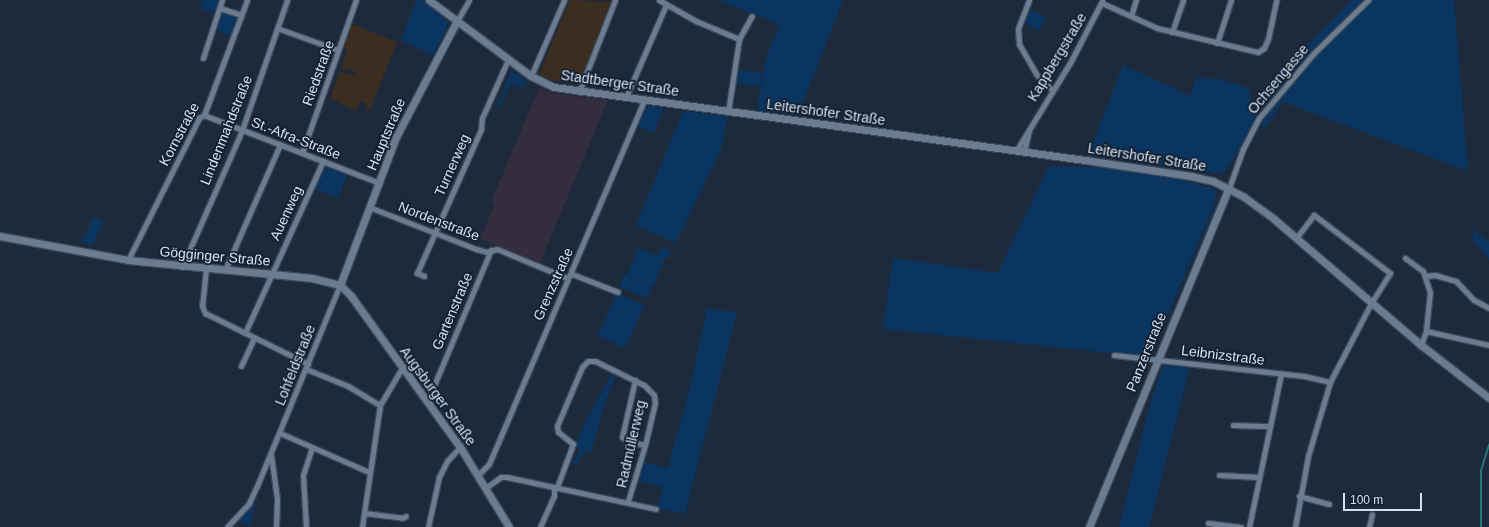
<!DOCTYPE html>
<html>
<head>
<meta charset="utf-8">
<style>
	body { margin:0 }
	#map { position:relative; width:1489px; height:527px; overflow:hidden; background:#1c2a3b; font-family:Arial,sans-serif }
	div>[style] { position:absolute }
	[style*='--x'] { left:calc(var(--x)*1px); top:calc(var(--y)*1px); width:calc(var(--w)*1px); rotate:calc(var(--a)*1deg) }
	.industrial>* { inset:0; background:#342d3d }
	.education>* { inset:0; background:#3c2d21 }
	.green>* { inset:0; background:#0b3561; transform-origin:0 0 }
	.stream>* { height:1.5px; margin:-0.75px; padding:0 0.75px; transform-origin:0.75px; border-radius:0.75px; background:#257879 }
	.roads { filter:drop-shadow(1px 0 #3c4857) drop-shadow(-1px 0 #3c4857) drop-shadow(0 1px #3c4857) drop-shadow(0 -1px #3c4857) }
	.minor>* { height:5px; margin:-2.5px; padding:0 2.5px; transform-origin:2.5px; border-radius:2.5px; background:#6b7c90 }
	.tertiary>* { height:7px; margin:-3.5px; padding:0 3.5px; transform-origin:3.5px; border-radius:3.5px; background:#6b7c90 }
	span { translate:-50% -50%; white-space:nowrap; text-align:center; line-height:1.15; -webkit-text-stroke:3.5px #122031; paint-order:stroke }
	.street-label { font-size:14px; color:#d7e0ec }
	.scale { position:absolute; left:1343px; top:493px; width:79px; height:18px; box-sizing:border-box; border:2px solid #d7e0ec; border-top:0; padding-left:5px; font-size:12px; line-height:14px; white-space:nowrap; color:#d7e0ec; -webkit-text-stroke:3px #122031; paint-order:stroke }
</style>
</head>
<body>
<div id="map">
	<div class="industrial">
		<div style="clip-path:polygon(539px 88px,552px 93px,608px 100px,540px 263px,480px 239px,495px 204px,491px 202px)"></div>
	</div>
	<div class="education">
		<div style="clip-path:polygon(570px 0,613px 2px,580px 84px,555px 81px,539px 75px)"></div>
		<div style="clip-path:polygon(351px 24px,397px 42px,370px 110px,366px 108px,367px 104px,360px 101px,356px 111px,330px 98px,340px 71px,355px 76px,357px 72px,341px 68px,348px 50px,343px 48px)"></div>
	</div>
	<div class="green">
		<div style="clip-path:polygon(203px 0,221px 0,216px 14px,199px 8px)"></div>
		<div style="clip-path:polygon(416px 0,422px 0,448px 22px,446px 30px,433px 56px,401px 40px)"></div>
		<div style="clip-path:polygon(718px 0,843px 0,798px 115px,757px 110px,766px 57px,780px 25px)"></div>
		<div style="clip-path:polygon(1352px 0,1454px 0,1468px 171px,1283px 102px,1266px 127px,1259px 124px,1268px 111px,1268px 101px,1280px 84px,1284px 71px,1289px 72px,1292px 61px)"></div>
		<div style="clip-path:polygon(1028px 9px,1046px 17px,1039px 31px,1023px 22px)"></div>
		<div style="left:221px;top:11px;width:20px;height:20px;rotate:18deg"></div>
		<div style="clip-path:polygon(1123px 65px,1190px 96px,1196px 78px,1219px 79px,1249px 88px,1256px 124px,1223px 174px,1088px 155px)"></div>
		<div style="left:737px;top:70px;width:25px;height:13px;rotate:7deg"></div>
		<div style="clip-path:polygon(511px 71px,526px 80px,523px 88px,511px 83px,499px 108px,497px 107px)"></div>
		<div style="clip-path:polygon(648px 106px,664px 108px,654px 133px,637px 126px)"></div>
		<div style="clip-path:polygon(683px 111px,728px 116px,721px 150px,676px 243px,636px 225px)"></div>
		<div style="clip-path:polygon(1049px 166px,1099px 167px,1180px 179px,1217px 190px,1213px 206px,1151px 357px,883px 329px,893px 258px,998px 273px)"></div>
		<div style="clip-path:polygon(326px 167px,347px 174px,338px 198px,314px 188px)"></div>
		<div style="clip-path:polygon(1220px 192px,1215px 211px,1185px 280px,1216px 204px)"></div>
		<div style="left:94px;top:217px;width:11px;height:27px;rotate:27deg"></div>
		<div style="clip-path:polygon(1473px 230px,1489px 241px,1489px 260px,1483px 250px,1473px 242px)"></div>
		<div style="clip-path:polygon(662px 247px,671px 251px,668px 259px,664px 258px,654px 286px,627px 276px,638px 248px,658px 256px)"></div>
		<div style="left:624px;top:275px;width:30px;height:13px;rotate:21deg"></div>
		<div style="left:617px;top:293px;width:30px;height:47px;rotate:24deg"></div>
		<div style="clip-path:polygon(707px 309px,737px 312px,685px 514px,658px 508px,663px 487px,639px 481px,644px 462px,668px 468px,691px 383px)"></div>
		<div style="clip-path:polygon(1164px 363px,1190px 367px,1149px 527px,1119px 527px,1151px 401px)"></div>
		<div style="clip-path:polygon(614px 370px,617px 372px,603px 409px,591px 452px,585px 451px,578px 464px,573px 463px,572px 459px,576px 460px,580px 449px,577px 448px,577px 442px,586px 421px)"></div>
		<div style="clip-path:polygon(254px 499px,255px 501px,250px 526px,238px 520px)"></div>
	</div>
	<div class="stream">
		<div style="--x:1481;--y:527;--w:56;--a:-90"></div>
		<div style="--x:1481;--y:471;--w:27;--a:-73"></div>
	</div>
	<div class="roads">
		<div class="minor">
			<div style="--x:659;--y:0;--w:43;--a:29.6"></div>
			<div style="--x:696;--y:21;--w:47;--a:22.7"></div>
			<div style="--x:1029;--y:0;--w:31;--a:111"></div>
			<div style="--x:1018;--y:29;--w:15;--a:86"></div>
			<div style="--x:1019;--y:44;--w:34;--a:60"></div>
			<div style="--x:1036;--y:74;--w:23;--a:45"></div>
			<div style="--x:1102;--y:3;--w:60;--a:24.4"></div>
			<div style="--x:1157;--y:28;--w:104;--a:13.4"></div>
			<div style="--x:1258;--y:52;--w:7;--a:-34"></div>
			<div style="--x:1264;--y:48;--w:10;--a:-66"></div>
			<div style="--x:1268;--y:39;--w:40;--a:-78"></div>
			<div style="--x:220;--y:8;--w:22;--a:18"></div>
			<div style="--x:1131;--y:16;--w:17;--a:-73"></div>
			<div style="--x:457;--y:21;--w:24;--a:-60"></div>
			<div style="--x:277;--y:28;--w:65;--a:19.8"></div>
			<div style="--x:1172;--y:32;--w:34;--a:-71"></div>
			<div style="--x:1217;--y:43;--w:45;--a:-72"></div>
			<div style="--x:203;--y:58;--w:61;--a:-71.9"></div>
			<div style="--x:531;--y:76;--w:83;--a:-66.5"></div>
			<div style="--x:579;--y:92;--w:99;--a:-68.6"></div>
			<div style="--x:626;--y:97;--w:100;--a:-66.5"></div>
			<div style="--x:728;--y:112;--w:74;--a:-81.4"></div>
			<div style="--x:739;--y:39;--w:26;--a:-61"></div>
			<div style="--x:204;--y:115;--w:188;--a:21.2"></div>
			<div style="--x:1016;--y:151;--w:103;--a:-58.5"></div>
			<div style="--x:1070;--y:63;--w:70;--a:-62.7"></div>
			<div style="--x:1024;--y:152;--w:23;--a:-77"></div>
			<div style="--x:302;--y:153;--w:162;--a:-70.6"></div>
			<div style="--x:1229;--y:188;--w:41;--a:-70.3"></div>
			<div style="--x:1243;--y:149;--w:35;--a:-63"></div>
			<div style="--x:1259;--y:118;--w:85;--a:-49.8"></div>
			<div style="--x:1314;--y:53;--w:76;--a:-44.5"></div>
			<div style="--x:369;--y:207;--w:115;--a:21.4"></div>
			<div style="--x:476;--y:249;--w:11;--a:15"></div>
			<div style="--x:487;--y:252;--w:10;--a:-17"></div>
			<div style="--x:497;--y:249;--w:76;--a:22.5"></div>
			<div style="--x:1405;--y:258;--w:22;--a:36"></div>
			<div style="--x:1423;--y:271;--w:22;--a:72"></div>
			<div style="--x:1430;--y:292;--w:39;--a:96"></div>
			<div style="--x:1426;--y:331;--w:15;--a:110"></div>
			<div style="--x:128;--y:260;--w:159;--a:-63.4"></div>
			<div style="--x:199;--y:118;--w:6;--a:-31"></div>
			<div style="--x:204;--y:115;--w:123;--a:-69.5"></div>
			<div style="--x:182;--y:267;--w:150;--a:-66.3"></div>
			<div style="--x:242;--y:130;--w:138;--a:-70.9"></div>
			<div style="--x:206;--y:269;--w:37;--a:96"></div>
			<div style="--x:202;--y:306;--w:8;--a:67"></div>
			<div style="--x:205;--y:313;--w:115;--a:26.3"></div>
			<div style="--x:225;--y:270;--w:137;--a:-66.3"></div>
			<div style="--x:572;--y:274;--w:49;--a:21.4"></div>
			<div style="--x:424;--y:276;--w:8;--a:-157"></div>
			<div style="--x:417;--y:273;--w:158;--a:-66"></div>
			<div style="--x:481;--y:129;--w:11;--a:-85"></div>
			<div style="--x:482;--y:118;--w:64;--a:-65.9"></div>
			<div style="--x:1425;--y:276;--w:10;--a:-6"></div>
			<div style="--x:1435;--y:275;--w:22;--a:16"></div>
			<div style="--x:1456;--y:281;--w:26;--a:47"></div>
			<div style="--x:1474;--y:300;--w:17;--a:28"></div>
			<div style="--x:1426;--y:331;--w:65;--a:12.5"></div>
			<div style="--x:245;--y:333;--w:189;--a:-65.6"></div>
			<div style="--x:1114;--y:355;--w:191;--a:6.3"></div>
			<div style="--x:1304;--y:376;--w:27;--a:13"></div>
			<div style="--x:241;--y:366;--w:31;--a:-65"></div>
			<div style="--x:306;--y:369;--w:45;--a:22"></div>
			<div style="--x:348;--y:386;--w:37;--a:31"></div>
			<div style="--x:635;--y:380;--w:58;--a:102.8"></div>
			<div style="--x:622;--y:437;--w:6;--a:39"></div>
			<div style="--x:627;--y:441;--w:18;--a:13"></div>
			<div style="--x:427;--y:402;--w:165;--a:-67.2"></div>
			<div style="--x:1233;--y:425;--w:37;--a:2"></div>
			<div style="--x:280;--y:433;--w:97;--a:23.7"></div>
			<div style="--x:271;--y:455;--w:44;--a:82.2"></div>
			<div style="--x:277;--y:499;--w:28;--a:92"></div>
			<div style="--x:479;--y:474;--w:14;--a:-45"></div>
			<div style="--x:489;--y:464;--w:396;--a:-66.9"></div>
			<div style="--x:1219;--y:475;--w:40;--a:2.9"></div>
			<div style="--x:487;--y:487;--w:17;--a:-36"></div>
			<div style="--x:501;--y:477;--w:6;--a:0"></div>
			<div style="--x:507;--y:477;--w:152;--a:12.1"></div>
			<div style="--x:557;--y:487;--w:46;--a:-69.6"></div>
			<div style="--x:573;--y:444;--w:19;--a:-141"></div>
			<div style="--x:558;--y:432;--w:6;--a:-99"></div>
			<div style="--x:557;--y:426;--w:64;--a:-67"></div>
			<div style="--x:582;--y:367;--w:8;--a:-45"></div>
			<div style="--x:588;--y:361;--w:7;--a:0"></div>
			<div style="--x:595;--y:361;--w:55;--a:26.1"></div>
			<div style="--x:644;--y:385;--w:14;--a:45"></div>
			<div style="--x:654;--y:395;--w:8;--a:83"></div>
			<div style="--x:655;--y:403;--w:43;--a:103.4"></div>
			<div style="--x:645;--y:445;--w:59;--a:106.9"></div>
			<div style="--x:1299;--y:496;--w:31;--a:15"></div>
			<div style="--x:364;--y:513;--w:38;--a:7"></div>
			<div style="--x:402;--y:518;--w:4;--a:-27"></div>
			<div style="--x:1208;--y:523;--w:33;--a:7"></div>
			<div style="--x:227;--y:527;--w:33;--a:-47"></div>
			<div style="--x:249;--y:503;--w:19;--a:-65"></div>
			<div style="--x:257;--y:486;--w:217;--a:-67.6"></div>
			<div style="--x:306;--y:527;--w:52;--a:-93.3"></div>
			<div style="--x:303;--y:475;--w:29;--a:-72"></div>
			<div style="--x:362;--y:527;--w:123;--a:-81.6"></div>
			<div style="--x:380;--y:405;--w:43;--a:-59.3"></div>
			<div style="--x:428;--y:527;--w:51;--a:-77.6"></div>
			<div style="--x:439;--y:477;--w:18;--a:-63"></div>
			<div style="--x:447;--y:461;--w:19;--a:-47"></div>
			<div style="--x:540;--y:527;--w:34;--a:-66"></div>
			<div style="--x:554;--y:496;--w:9;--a:-90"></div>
			<div style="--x:1249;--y:527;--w:156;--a:-78.2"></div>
			<div style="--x:1295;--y:527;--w:72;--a:-79.6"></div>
			<div style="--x:1308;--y:456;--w:77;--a:-73.4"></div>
			<div style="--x:1330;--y:382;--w:87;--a:-62.5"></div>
			<div style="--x:1370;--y:305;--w:38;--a:-58"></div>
			<div style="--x:1390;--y:273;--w:96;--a:-142.7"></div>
			<div style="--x:1314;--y:215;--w:29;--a:128"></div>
			<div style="--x:1369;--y:527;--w:13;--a:-77"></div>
		</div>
		<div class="tertiary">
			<div style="--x:429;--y:0;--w:127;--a:36.7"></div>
			<div style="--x:531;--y:76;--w:25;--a:26"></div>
			<div style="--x:554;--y:87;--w:536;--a:7.83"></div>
			<div style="--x:1085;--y:160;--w:107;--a:8.6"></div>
			<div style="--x:1191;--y:176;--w:23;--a:13"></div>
			<div style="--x:1213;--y:181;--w:35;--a:27"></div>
			<div style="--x:1244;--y:197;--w:37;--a:36"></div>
			<div style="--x:1274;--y:219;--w:194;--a:40.6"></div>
			<div style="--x:1421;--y:345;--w:86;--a:37.9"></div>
			<div style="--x:0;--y:236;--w:130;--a:10.6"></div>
			<div style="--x:128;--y:260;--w:185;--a:5.6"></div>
			<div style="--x:312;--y:278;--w:29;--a:14"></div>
			<div style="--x:340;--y:285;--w:16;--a:45"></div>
			<div style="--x:351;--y:296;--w:186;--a:54.2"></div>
			<div style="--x:460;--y:447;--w:94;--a:58.5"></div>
			<div style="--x:340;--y:285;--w:158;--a:-69.3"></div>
			<div style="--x:396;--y:137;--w:131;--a:-62.3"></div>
			<div style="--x:1089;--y:527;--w:367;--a:-67.6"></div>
		</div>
	</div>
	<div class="street-label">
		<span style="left:1057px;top:57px;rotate:-59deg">Kappbergstraße</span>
		<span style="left:318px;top:73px;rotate:-70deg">Riedstraße</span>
		<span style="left:1278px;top:79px;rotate:-50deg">Ochsengasse</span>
		<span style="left:620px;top:83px;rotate:8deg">Stadtberger Straße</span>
		<span style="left:826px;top:112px;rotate:8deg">Leitershofer Straße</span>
		<span style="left:226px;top:130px;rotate:-68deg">Lindenmahdstraße</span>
		<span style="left:179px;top:134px;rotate:-62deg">Kornstraße</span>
		<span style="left:386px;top:134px;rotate:-67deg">Hauptstraße</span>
		<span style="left:296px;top:138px;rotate:21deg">St.-Afra-Straße</span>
		<span style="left:1147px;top:157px;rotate:9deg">Leitershofer Straße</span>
		<span style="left:452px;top:165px;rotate:-66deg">Turnerweg</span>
		<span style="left:286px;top:213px;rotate:-65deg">Auenweg</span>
		<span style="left:439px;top:221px;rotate:21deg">Nordenstraße</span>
		<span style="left:215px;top:256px;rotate:5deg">Gögginger Straße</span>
		<span style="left:553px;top:284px;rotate:-66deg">Grenzstraße</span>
		<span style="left:452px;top:311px;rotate:-67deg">Gartenstraße</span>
		<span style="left:1146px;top:352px;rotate:-68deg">Panzerstraße</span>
		<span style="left:1223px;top:355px;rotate:7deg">Leibnizstraße</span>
		<span style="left:295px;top:365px;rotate:-68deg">Lohfeldstraße</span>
		<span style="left:438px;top:396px;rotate:54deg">Augsburger Straße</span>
		<span style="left:631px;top:444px;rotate:-77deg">Radmüllerweg</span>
	</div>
	<div class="scale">100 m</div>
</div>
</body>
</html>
